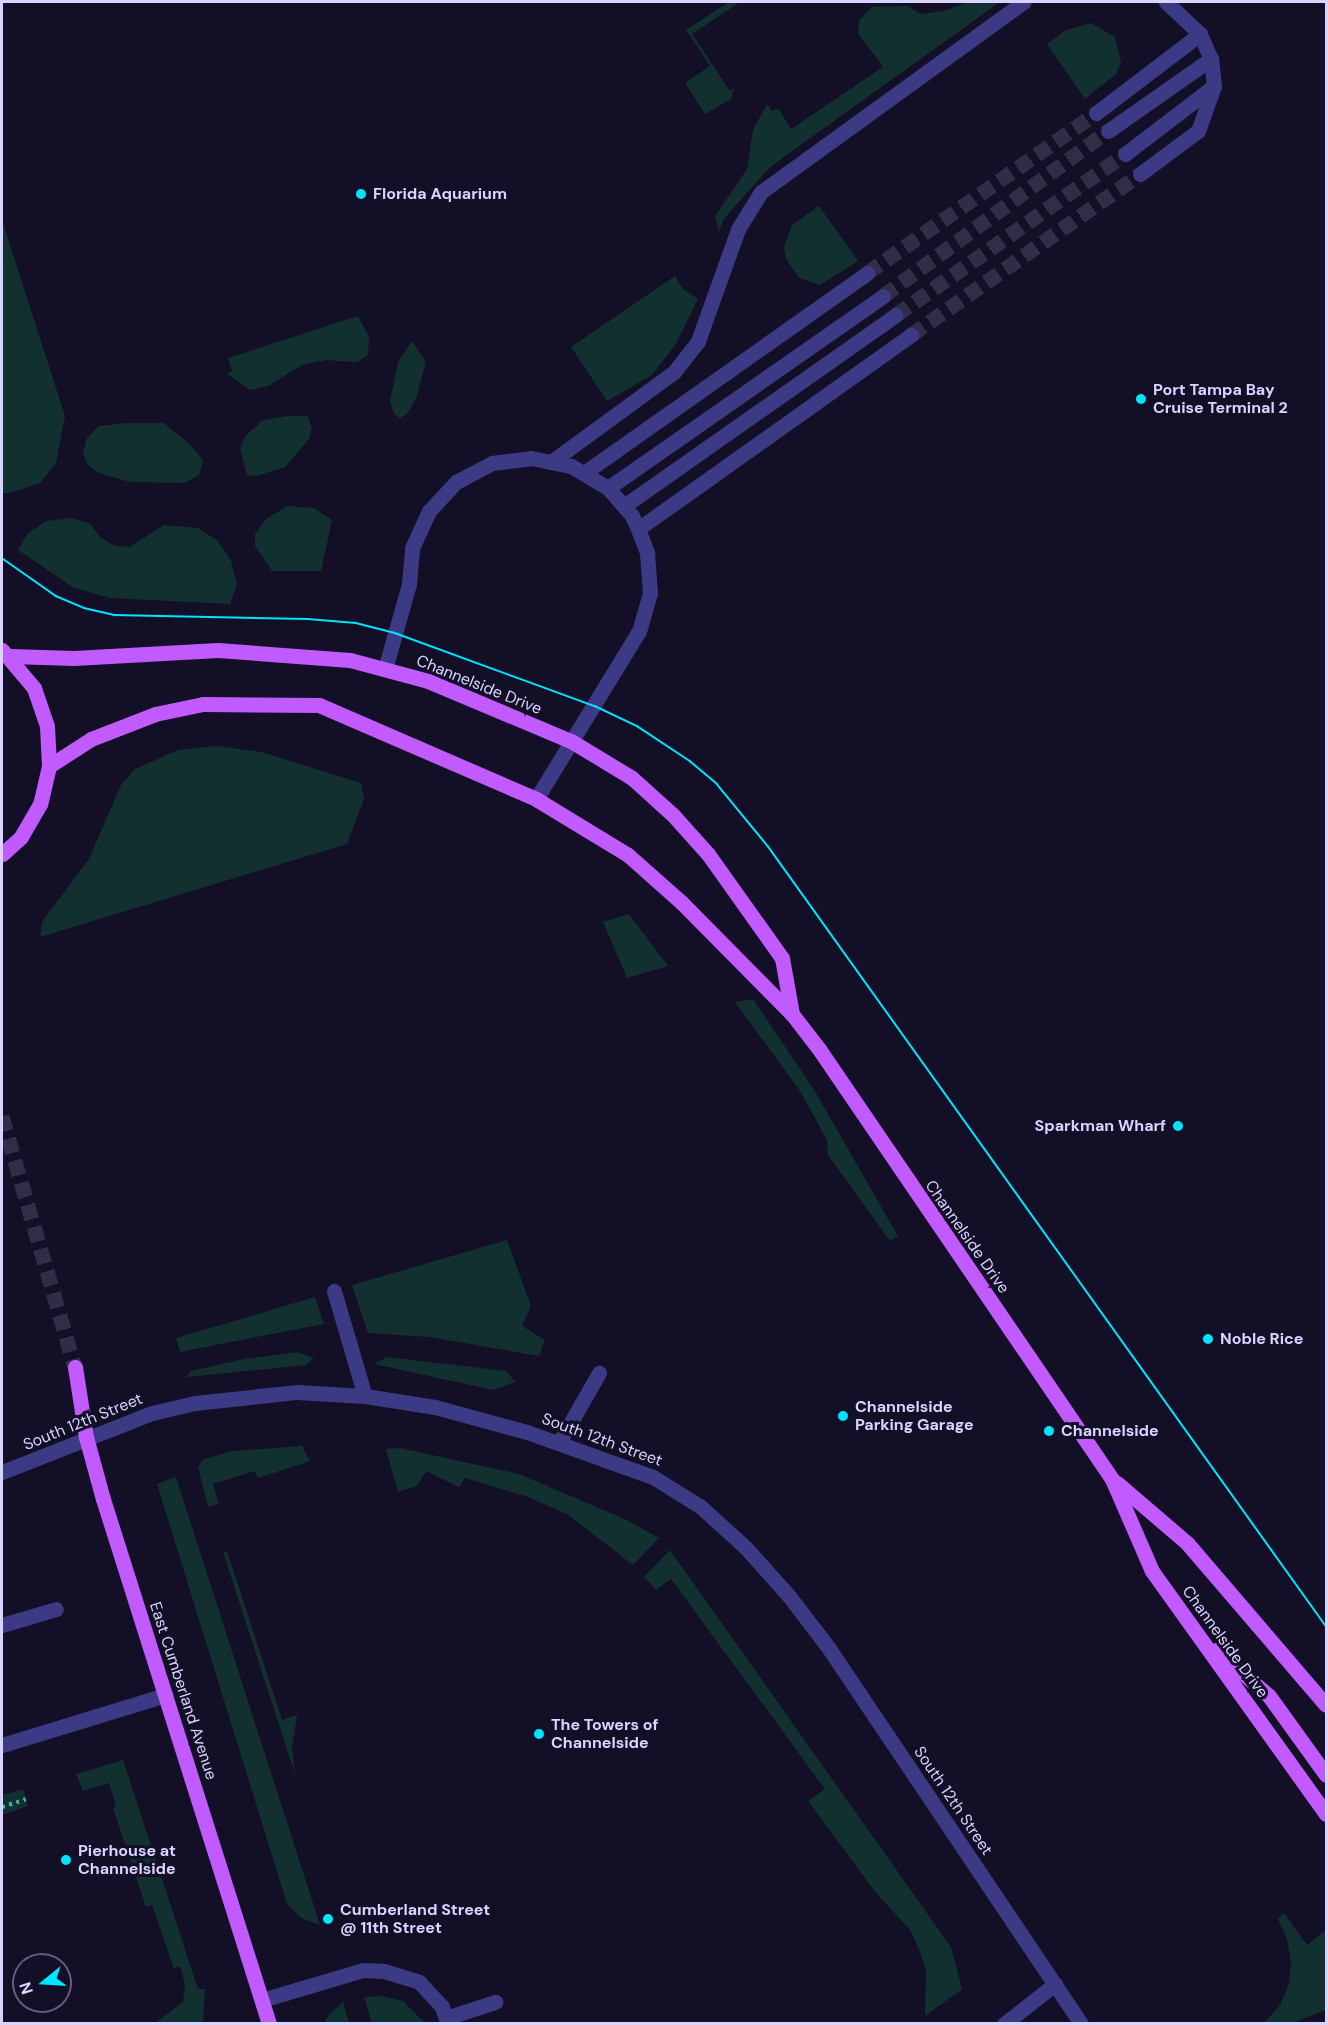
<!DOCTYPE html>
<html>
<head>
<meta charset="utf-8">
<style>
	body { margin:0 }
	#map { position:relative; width:1328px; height:2025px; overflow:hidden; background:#130f26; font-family:"DM Sans",sans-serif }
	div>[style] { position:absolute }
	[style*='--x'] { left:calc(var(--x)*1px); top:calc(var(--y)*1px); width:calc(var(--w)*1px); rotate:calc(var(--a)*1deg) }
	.green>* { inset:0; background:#12302f }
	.minor-tunnel>* { height:15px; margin-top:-7.5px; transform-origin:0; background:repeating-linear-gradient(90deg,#312d47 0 15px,transparent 0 23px) }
	.major-tunnel>* { height:15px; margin-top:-7.5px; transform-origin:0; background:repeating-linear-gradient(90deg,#312d47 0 15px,transparent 0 23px) }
	.path>* { height:4px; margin-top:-2px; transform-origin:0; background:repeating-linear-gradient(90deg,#2fb8b0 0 3px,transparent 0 7.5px) }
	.minor>* { height:15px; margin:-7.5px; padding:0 7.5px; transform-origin:7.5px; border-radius:7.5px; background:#3d3a85 }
	.major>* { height:15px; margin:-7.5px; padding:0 7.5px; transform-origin:7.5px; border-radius:7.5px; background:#c25bff }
	.tram>* { height:1.5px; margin:-0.75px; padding:0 0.75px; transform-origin:0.75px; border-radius:0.75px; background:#00e5ff }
	.dots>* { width:16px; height:16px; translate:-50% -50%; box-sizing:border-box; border:3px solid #130f26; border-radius:50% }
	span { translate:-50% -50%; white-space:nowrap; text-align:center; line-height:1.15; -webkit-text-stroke:6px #130f26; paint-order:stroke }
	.poi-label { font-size:16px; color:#d9d4ff; font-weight:700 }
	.left { translate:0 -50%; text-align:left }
	.right { translate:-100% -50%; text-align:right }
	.street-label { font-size:16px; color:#d9d4ff }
	.frame { position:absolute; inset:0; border:3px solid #d9d4ff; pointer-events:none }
	.north { position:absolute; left:12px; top:1953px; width:60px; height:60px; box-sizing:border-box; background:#130f26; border:2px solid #625e7d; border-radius:50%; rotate:252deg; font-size:16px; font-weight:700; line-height:24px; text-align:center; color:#d9d4ff }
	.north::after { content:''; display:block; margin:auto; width:21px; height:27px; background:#00e5ff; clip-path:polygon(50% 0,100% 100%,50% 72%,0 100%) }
</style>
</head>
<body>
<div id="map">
	<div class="green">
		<div style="clip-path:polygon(729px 2px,740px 2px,692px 34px,730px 91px,734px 88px,731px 99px,705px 114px,685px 83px,710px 66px,686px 30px)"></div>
		<div style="clip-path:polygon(968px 2px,1000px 2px,770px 167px,723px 220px,719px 232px,715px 216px,747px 169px,753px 130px,767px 104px,772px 111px,778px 108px,791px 129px,883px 67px,858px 33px,859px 21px,871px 7px,907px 6px,921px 14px,944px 11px)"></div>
		<div style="clip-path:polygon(1091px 23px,1115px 37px,1121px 63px,1116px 74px,1085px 99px,1047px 44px,1066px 30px)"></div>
		<div style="clip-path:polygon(819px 206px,858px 261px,820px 285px,799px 278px,786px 259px,784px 247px,792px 225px)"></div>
		<div style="clip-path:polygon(2px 220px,65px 416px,56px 463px,40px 483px,10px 493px,2px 493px)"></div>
		<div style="clip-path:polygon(675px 276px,682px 288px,698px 299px,676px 344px,652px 375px,607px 401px,571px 347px)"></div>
		<div style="clip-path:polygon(358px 316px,369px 337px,368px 355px,357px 362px,326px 360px,302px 365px,268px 386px,250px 390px,227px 374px,232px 371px,228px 358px)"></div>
		<div style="clip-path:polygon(412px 341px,426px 362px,416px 399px,407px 414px,400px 418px,394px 414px,390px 401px,398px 362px)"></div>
		<div style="clip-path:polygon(287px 416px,308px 416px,312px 429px,309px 439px,285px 467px,257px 476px,247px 475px,240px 448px,245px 436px,263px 420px)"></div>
		<div style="clip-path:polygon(128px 423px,164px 423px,192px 446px,203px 461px,199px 475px,184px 483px,130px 482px,99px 473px,87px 464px,83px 453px,87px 438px,99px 426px)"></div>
		<div style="clip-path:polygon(288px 506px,314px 508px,332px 520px,321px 571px,272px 571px,255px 546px,255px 534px,267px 518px)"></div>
		<div style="clip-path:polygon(72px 518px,90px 524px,101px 538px,115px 546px,130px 547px,164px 525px,198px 528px,217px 540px,231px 560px,237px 584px,230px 604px,110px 598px,74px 588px,18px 550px,27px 534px,46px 521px)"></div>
		<div style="clip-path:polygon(217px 746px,261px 752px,361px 783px,364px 799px,347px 844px,40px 937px,42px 922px,89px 859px,121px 785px,135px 769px,178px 750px)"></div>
		<div style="clip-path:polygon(629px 914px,668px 966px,627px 978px,603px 922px)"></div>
		<div style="clip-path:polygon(753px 999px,813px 1088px,898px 1236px,890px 1241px,828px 1155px,827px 1140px,800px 1091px,735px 1002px)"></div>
		<div style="clip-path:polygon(507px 1240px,531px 1306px,522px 1326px,545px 1340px,539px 1356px,429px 1337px,368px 1333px,352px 1285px)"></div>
		<div style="clip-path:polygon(315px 1297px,324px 1324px,180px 1352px,176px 1338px)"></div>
		<div style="clip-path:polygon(298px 1352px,314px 1358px,306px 1365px,187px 1377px,191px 1371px,244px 1359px)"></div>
		<div style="clip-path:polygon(387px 1357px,506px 1371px,516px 1382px,493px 1390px,374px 1364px)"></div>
		<div style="clip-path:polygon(302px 1446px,310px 1461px,258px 1478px,255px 1471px,213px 1484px,219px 1504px,208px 1507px,198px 1467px,202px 1460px,232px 1451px)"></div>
		<div style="clip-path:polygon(400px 1448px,519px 1474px,627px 1520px,659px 1538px,633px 1565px,567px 1514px,528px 1497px,465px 1478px,459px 1487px,426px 1471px,417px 1486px,398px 1492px,386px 1449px)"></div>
		<div style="clip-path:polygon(176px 1477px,320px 1925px,301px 1918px,287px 1904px,157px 1484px)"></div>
		<div style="clip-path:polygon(670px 1550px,951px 1947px,962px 1989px,925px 2016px,926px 1970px,919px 1949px,910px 1930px,876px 1893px,808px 1801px,825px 1789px,671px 1579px,656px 1590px,644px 1577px)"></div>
		<div style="clip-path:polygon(227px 1551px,282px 1720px,297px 1715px,292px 1748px,295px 1774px,223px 1552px)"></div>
		<div style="clip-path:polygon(123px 1760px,198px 1989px,205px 1989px,203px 2023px,155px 2023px,183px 2002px,185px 1984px,180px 1966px,174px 1968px,152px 1905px,146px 1907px,113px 1808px,116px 1806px,109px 1783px,83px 1791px,76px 1774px)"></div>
		<div style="clip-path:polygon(23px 1789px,28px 1806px,2px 1815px,2px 1795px)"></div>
		<div style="clip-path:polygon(1284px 1913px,1307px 1945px,1326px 1930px,1326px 2010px,1292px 2023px,1264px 2023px,1280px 2005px,1289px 1984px,1291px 1962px,1287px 1939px,1278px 1919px)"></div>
		<div style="clip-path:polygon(381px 1996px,403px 2001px,425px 2023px,372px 2023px,364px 1997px)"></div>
		<div style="clip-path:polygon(343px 2002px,349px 2023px,324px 2023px,328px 2016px)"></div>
	</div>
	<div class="minor-tunnel">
		<div style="--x:867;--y:273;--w:279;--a:-34.9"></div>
		<div style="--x:883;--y:296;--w:279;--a:-36.3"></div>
		<div style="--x:896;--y:315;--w:280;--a:-35.1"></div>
		<div style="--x:911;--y:335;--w:280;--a:-35.1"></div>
	</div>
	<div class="major-tunnel">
		<div style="--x:2;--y:1116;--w:261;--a:73.8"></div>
	</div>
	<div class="path">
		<div style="--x:2;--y:1807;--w:25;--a:-18"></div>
	</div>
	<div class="minor">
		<div style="--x:1096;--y:113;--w:131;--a:-37.2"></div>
		<div style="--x:1108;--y:131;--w:126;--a:-35"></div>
		<div style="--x:1125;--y:154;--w:112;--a:-37.4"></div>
		<div style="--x:1140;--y:174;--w:72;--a:-36.6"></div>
		<div style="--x:1198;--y:131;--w:48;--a:-70.4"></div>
		<div style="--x:1214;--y:86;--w:27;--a:-96"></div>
		<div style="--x:1211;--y:59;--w:27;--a:-114"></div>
		<div style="--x:1200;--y:34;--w:47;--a:-136.7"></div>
		<div style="--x:551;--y:462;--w:152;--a:-36.2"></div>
		<div style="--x:674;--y:372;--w:39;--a:-52"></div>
		<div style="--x:698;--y:341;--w:119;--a:-70.3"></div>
		<div style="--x:738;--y:229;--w:44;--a:-58.1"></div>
		<div style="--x:761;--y:192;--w:324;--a:-35.9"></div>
		<div style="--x:584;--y:473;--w:347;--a:-35.2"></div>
		<div style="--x:608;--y:488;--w:335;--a:-34.9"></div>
		<div style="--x:624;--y:506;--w:332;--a:-35.1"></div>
		<div style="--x:638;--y:529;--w:335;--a:-35.4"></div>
		<div style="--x:385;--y:669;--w:88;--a:-74.2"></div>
		<div style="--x:409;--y:584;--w:36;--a:-85"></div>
		<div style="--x:412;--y:548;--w:41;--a:-65.3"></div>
		<div style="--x:429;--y:511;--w:40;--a:-47"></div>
		<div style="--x:456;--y:482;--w:41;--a:-27.8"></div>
		<div style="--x:492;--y:463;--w:39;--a:-7"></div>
		<div style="--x:531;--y:458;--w:41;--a:11.3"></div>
		<div style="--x:571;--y:466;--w:43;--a:30.7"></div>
		<div style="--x:608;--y:488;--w:37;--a:49"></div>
		<div style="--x:632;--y:516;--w:14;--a:65"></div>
		<div style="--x:638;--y:529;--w:26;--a:69"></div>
		<div style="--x:647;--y:553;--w:40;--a:85.7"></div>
		<div style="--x:650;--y:593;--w:40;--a:106"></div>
		<div style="--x:639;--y:631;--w:197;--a:121.5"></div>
		<div style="--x:334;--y:1291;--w:109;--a:73.6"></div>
		<div style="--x:559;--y:1443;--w:81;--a:-60.3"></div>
		<div style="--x:2;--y:1472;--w:161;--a:-21.5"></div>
		<div style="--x:152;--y:1413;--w:44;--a:-13.1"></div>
		<div style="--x:195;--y:1403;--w:103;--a:-6.2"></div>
		<div style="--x:297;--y:1392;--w:68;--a:3.4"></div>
		<div style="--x:365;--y:1396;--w:71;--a:8.9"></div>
		<div style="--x:435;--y:1407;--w:95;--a:15.2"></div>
		<div style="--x:527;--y:1432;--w:134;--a:19.7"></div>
		<div style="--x:653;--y:1477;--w:57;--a:32"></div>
		<div style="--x:701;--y:1507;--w:61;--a:42.3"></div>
		<div style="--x:746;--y:1548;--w:64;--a:48.1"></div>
		<div style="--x:789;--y:1596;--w:64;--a:52.6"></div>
		<div style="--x:828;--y:1647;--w:454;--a:56.1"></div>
		<div style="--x:2;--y:1625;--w:56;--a:-16.5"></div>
		<div style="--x:2;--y:1745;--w:171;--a:-17"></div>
		<div style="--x:262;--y:2000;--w:105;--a:-16.5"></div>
		<div style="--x:363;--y:1970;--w:21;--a:3"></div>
		<div style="--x:384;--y:1971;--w:37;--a:17"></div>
		<div style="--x:419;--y:1982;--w:34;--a:47"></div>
		<div style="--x:442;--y:2007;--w:18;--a:71"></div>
		<div style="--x:446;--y:2018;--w:52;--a:-18.1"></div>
		<div style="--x:1004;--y:2024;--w:65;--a:-38.1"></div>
	</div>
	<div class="major">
		<div style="--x:2;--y:650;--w:50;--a:49.9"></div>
		<div style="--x:34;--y:688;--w:40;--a:71.1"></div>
		<div style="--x:47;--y:726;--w:40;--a:87.1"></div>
		<div style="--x:49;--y:766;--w:39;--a:103"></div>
		<div style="--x:40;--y:804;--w:39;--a:120"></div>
		<div style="--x:20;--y:838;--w:24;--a:138"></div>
		<div style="--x:10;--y:656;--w:64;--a:1.8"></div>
		<div style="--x:74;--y:658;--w:144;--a:-3.2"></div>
		<div style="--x:218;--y:650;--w:132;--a:4.3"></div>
		<div style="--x:350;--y:660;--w:81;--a:15.1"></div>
		<div style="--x:428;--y:681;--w:155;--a:22.8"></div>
		<div style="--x:571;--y:741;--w:71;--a:31.2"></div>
		<div style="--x:632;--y:778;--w:55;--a:42.1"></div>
		<div style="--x:673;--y:815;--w:52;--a:48.1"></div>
		<div style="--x:708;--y:854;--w:128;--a:54.6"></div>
		<div style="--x:782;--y:958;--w:57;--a:79.9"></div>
		<div style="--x:49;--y:766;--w:50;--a:-32.7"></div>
		<div style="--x:91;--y:739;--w:69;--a:-21.3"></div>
		<div style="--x:155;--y:714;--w:49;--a:-11.8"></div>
		<div style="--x:203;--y:704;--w:116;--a:0.5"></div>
		<div style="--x:319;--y:705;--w:236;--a:23.4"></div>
		<div style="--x:536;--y:799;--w:108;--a:31.3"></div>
		<div style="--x:628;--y:855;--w:71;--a:41.6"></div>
		<div style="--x:681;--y:902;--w:158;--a:45.3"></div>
		<div style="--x:792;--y:1014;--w:44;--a:52.4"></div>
		<div style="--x:819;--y:1049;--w:520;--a:55.73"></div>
		<div style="--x:1112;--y:1479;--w:100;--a:66.5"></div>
		<div style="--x:1152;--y:1571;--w:299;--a:54.4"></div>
		<div style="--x:75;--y:1367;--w:71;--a:81.1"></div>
		<div style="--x:86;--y:1437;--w:64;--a:74.7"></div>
		<div style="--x:103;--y:1499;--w:551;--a:72.45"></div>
		<div style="--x:1117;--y:1483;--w:92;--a:40.6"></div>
		<div style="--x:1187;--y:1543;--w:213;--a:49.4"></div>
		<div style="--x:1216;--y:1650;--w:70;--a:41"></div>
		<div style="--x:1269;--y:1696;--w:97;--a:54.2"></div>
	</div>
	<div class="tram">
		<div style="--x:2;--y:558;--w:66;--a:35.1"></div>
		<div style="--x:56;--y:596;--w:30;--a:23"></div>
		<div style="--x:84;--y:608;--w:31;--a:13"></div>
		<div style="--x:114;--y:615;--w:194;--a:1.2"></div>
		<div style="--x:308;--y:619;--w:48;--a:4.8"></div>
		<div style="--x:356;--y:623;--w:40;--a:14.4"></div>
		<div style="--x:395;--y:633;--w:213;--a:20.1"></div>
		<div style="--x:595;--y:706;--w:47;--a:25.5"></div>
		<div style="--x:637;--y:726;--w:64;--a:33.4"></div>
		<div style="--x:690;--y:761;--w:35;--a:40"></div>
		<div style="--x:717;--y:784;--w:80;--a:50.6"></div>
		<div style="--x:768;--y:846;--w:959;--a:54.42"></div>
	</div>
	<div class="dots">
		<div style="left:361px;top:194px;background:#00e5ff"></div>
		<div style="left:1141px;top:399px;background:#00e5ff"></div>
		<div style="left:1178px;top:1126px;background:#00e5ff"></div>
		<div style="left:1208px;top:1339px;background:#00e5ff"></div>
		<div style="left:843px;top:1416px;background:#00e5ff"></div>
		<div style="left:1049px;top:1431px;background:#00e5ff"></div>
		<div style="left:539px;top:1734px;background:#00e5ff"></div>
		<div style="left:66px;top:1860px;background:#00e5ff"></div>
		<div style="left:328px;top:1919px;background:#00e5ff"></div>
	</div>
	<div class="poi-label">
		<span class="left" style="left:373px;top:194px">Florida Aquarium</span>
		<span class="left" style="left:1153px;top:399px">Port Tampa Bay<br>Cruise Terminal 2</span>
		<span class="right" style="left:1166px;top:1126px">Sparkman Wharf</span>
		<span class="left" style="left:1220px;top:1339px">Noble Rice</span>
		<span class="left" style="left:855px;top:1416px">Channelside<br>Parking Garage</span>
		<span class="left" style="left:1061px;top:1431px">Channelside</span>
		<span class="left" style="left:551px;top:1734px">The Towers of<br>Channelside</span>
		<span class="left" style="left:78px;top:1860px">Pierhouse at<br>Channelside</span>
		<span class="left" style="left:340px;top:1919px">Cumberland Street<br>@ 11th Street</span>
	</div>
	<div class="street-label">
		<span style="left:479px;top:685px;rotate:22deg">Channelside Drive</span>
		<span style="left:967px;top:1237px;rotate:55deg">Channelside Drive</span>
		<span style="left:83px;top:1422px;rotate:-22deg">South 12th Street</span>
		<span style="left:602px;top:1440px;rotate:20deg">South 12th Street</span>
		<span style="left:1225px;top:1642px;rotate:54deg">Channelside Drive</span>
		<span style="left:183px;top:1691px;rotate:72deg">East Cumberland Avenue</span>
		<span style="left:953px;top:1801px;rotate:56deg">South 12th Street</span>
	</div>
	<div class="frame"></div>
	<div class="north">N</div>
</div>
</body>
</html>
